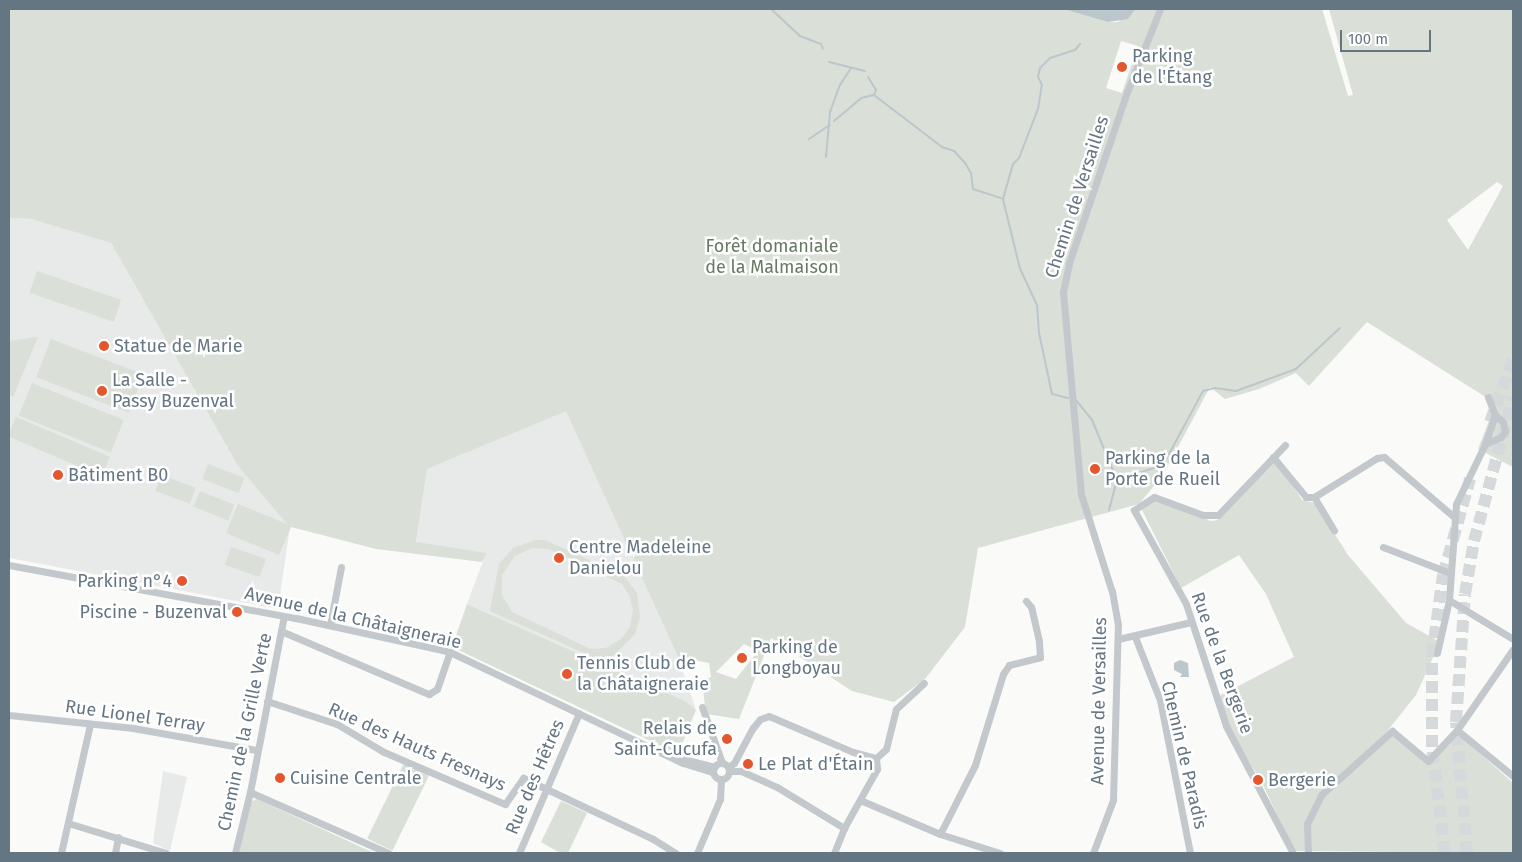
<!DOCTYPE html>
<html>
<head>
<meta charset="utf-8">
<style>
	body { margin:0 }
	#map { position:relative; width:1522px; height:862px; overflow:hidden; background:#fafaf8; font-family:"Fira Sans",sans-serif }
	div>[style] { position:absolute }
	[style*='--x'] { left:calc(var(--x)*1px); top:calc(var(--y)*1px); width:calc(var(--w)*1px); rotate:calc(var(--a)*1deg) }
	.built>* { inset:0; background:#e8e9e9 }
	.green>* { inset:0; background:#dadfd7; transform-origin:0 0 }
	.water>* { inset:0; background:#bbc7cb }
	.stream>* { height:2px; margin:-1px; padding:0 1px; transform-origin:1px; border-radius:1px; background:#bbc7cb }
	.motorway-tunnel>* { height:12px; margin-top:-6px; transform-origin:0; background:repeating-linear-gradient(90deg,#d5d9db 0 12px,transparent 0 18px) }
	.minor>* { height:7px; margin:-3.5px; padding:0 3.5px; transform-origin:3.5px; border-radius:3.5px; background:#c3c8cc }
	.minor>.ring { margin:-3.5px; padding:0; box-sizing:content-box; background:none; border:7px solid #c3c8cc; border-radius:50% }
	.dots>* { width:14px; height:14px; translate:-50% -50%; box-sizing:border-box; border:2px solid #fff; border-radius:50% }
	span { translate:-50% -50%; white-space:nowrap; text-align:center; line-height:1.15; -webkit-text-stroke:5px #fff; paint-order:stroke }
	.poi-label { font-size:18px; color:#657683 }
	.left { translate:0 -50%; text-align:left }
	.right { translate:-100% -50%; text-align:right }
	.street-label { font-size:18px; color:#657683 }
	.park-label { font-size:18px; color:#687a64 }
	.frame { position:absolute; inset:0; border:10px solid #657683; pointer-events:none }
	.scale { position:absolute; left:1340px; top:30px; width:91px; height:22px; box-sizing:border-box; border:2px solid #657683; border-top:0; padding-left:6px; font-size:15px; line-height:18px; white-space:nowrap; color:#657683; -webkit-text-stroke:4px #fff; paint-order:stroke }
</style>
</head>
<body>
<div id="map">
	<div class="built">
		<div style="clip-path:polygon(9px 218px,31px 219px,111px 243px,238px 466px,290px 527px,278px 609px,9px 558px)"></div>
		<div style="clip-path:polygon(566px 410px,678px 657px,696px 710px,685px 701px,467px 604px,486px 553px,416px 543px,427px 469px)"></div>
		<div style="clip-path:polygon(163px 771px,187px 777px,170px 851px,153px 843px)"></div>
	</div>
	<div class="green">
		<div style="clip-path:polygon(evenodd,9px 9px,1063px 9px,1108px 22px,1118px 22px,1135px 9px,1322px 9px,1348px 96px,1353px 95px,1329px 9px,1513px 9px,1513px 467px,1478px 449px,1492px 413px,1484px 396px,1367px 322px,1309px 386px,1296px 373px,1259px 389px,1225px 399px,1210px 387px,1163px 475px,1139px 504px,978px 548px,965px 627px,925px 679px,894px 702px,852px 691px,771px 638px,739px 719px,706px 714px,702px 681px,711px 677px,709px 663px,678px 657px,566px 411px,427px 469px,416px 542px,487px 553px,482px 562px,376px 549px,291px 527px,279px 555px,226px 533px,238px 504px,287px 524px,238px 466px,111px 243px,31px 219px,9px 218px,9px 9px,1121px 41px,1138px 46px,1122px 93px,1106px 88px,1121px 41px,9px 9px,1497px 182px,1503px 186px,1468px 250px,1447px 220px,1497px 182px,9px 9px,744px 644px,758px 651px,736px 679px,716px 672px,744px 644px)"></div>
		<div style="left:37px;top:271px;width:89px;height:23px;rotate:19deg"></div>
		<div style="clip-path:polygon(38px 337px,13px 397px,9px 395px,9px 341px)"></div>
		<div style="left:51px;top:339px;width:99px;height:41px;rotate:21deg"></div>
		<div style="left:32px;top:383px;width:99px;height:35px;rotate:22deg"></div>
		<div style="left:16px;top:417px;width:102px;height:21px;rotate:23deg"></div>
		<div style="clip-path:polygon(1271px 461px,1280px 466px,1302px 500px,1315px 503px,1348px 555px,1406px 623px,1440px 642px,1416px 695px,1388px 730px,1428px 764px,1458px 734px,1512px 782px,1513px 853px,1294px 851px,1264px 787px,1232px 733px,1219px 696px,1294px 657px,1266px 594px,1239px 555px,1181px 588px,1142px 510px,1153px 497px,1211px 521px,1218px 520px)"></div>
		<div style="left:208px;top:464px;width:39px;height:16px;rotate:21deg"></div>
		<div style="left:161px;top:475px;width:37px;height:17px;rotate:20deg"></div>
		<div style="left:200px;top:491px;width:37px;height:17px;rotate:22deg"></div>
		<div style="clip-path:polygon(evenodd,536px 540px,545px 540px,624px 576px,637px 593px,640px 617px,635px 634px,606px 663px,490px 611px,499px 564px,513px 548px,536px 540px,532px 548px,549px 549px,622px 584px,629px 595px,633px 610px,630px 627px,621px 639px,606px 648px,591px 649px,512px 612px,502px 595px,502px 575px,515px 556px,532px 548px)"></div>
		<div style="left:231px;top:547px;width:37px;height:19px;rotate:19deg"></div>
		<div style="clip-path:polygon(467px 604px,685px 701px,696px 710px,678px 754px,452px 647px)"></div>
		<div style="left:404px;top:763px;width:28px;height:84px;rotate:26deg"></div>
		<div style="clip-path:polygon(257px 799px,374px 853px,239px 853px,252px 801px)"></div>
		<div style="clip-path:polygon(561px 801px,587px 813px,568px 853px,560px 853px,541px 842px)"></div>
	</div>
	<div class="water">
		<div style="clip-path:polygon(1063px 9px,1135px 9px,1128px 19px,1108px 22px)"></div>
		<div style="clip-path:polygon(1180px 660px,1188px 663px,1189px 677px,1180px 677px,1182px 674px,1174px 670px,1174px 663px)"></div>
	</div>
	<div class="stream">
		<div style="--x:771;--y:9;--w:40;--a:43"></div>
		<div style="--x:800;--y:36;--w:22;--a:21"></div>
		<div style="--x:821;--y:44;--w:5;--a:68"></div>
		<div style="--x:829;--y:62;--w:37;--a:14"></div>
		<div style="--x:868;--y:77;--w:15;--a:58"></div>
		<div style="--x:876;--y:90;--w:5;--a:112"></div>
		<div style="--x:874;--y:95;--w:86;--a:37.4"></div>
		<div style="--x:942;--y:147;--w:13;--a:18"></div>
		<div style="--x:954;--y:151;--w:16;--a:47"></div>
		<div style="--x:965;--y:163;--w:12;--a:59"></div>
		<div style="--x:971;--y:173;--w:16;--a:83"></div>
		<div style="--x:973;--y:189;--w:32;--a:18"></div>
		<div style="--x:834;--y:121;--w:35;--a:-40"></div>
		<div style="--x:861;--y:98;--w:13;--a:-13"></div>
		<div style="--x:809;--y:139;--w:25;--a:-34"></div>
		<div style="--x:826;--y:157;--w:45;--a:-84.9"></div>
		<div style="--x:830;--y:112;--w:29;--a:-70"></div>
		<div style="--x:840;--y:85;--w:20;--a:-57"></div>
		<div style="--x:1068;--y:398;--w:16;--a:-166"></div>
		<div style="--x:1052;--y:394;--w:62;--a:-102"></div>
		<div style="--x:1039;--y:333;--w:28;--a:-94"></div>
		<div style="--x:1037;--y:305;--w:40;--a:-115"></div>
		<div style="--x:1020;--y:269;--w:72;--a:-103.7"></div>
		<div style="--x:1003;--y:199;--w:36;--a:-74"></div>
		<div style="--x:1013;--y:164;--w:8;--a:-45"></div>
		<div style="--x:1019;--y:158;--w:53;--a:-68.8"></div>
		<div style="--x:1038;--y:109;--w:24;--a:-81"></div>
		<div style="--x:1042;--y:85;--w:9;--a:-117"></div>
		<div style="--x:1038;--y:77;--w:9;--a:-77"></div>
		<div style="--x:1040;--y:68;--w:14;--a:-45"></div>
		<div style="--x:1050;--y:58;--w:26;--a:-18"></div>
		<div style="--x:1075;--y:50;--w:8;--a:-50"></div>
		<div style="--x:1075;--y:399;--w:27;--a:51"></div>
		<div style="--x:1092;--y:420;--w:65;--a:67.4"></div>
		<div style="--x:1117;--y:480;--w:31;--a:105"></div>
		<div style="--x:1117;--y:480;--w:48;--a:-18.1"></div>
		<div style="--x:1163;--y:465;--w:84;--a:-61.6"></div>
		<div style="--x:1203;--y:391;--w:12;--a:-14"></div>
		<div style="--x:1215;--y:388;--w:21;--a:8"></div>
		<div style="--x:1236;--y:391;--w:64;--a:-20.1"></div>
		<div style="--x:1296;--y:369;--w:60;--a:-43"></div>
	</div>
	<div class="motorway-tunnel">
		<div style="--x:1490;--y:422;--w:66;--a:-69.6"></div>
		<div style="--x:1445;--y:853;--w:107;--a:-97"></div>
		<div style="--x:1432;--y:747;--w:91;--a:-90"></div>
		<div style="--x:1432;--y:656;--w:82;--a:-82.3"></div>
		<div style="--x:1443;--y:575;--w:100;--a:-74.3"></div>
		<div style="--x:1467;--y:853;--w:131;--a:-94.8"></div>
		<div style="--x:1456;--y:722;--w:128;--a:-86"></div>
		<div style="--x:1465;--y:594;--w:54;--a:-80.4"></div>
		<div style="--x:1474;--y:541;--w:149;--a:-74.8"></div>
	</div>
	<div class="minor">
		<div style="--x:1488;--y:397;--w:19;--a:69"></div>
		<div style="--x:1495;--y:415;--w:31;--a:109"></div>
		<div style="--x:1485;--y:444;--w:17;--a:-24"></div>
		<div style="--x:1501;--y:437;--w:7;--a:-56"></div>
		<div style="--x:1505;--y:431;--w:9;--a:-103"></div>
		<div style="--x:1503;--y:422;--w:11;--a:-139"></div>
		<div style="--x:1285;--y:445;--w:97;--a:133.7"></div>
		<div style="--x:1218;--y:515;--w:15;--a:180"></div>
		<div style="--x:1203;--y:515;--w:52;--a:-159.8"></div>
		<div style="--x:1154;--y:497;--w:24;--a:147"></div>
		<div style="--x:1134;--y:510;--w:107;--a:61"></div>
		<div style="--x:1186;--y:604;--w:128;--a:71.8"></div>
		<div style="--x:1226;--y:726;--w:144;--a:62.2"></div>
		<div style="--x:1273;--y:457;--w:52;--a:50.5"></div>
		<div style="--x:1306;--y:497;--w:8;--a:0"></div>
		<div style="--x:1314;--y:497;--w:74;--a:-31.8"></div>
		<div style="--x:1377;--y:458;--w:7;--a:-8"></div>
		<div style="--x:1384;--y:457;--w:92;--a:40.6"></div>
		<div style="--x:1314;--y:497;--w:39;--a:59"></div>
		<div style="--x:1383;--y:547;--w:72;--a:21.2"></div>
		<div style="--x:9;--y:565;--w:292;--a:10.5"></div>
		<div style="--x:296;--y:618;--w:158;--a:12.4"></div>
		<div style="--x:450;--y:652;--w:258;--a:25.5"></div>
		<div style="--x:683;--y:763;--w:31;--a:17"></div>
		<div style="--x:1449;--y:600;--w:75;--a:31.4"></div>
		<div style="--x:330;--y:625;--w:59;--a:-79.3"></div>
		<div style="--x:281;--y:631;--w:161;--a:23.1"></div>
		<div style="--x:429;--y:694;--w:9;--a:-32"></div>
		<div style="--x:437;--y:689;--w:39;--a:-71"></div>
		<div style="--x:1135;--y:637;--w:68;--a:68.4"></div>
		<div style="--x:1160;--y:700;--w:156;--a:78.9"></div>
		<div style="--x:1118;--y:639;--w:75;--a:-13.1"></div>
		<div style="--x:1437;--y:653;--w:54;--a:-77.2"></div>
		<div style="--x:1449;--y:600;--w:96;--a:-85.8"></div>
		<div style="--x:1456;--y:504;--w:67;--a:-64.2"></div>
		<div style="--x:267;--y:701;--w:74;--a:18.2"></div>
		<div style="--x:337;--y:724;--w:55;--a:30.8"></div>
		<div style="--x:384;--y:752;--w:132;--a:23.3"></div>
		<div style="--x:505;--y:804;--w:32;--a:-55"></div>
		<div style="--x:523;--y:778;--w:144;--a:25.1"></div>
		<div style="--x:653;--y:839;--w:26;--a:32"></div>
		<div style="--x:702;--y:707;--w:59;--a:70.3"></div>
		<div style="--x:9;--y:715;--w:125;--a:6"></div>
		<div style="--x:133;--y:728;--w:126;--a:10.1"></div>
		<div style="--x:1457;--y:730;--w:72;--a:39.4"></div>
		<div style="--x:675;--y:757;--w:41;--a:14"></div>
		<div class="ring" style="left:713px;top:763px;width:9px;height:9px"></div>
		<div style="--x:728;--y:767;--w:7;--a:-34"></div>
		<div style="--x:734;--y:763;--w:40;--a:-62"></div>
		<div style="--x:753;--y:728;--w:11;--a:-52"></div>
		<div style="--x:760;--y:719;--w:9;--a:-18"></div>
		<div style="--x:769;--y:716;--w:91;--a:23.2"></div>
		<div style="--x:853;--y:752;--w:24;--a:15"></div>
		<div style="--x:729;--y:771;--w:12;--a:0"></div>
		<div style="--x:741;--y:771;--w:39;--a:24"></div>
		<div style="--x:777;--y:787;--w:79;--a:31.5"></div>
		<div style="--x:250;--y:792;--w:151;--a:23.8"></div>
		<div style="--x:860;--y:800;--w:87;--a:23"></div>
		<div style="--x:940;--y:834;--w:63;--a:17.6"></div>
		<div style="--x:68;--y:823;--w:102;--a:17"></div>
		<div style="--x:940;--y:834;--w:77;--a:-63.1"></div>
		<div style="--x:975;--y:765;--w:95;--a:-72.9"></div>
		<div style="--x:1003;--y:674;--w:11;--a:-56"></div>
		<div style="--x:1009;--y:665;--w:32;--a:-14"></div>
		<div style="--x:1040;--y:657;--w:16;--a:-94"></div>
		<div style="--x:1039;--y:641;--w:35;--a:-103"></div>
		<div style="--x:1031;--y:607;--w:8;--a:-130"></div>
		<div style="--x:61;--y:853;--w:132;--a:-77.3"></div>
		<div style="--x:115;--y:853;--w:16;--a:-79"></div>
		<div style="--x:235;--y:853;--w:63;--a:-76.2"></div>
		<div style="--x:250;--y:792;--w:179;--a:-79.1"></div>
		<div style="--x:519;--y:853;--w:152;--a:-66.8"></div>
		<div style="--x:697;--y:853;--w:59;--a:-66.9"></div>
		<div style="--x:720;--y:799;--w:20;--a:-87"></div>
		<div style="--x:834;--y:853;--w:27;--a:-68"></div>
		<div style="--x:844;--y:828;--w:68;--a:-60.8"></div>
		<div style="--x:877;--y:769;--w:11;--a:-95"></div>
		<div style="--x:876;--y:758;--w:13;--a:-42"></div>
		<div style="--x:886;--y:749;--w:41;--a:-76"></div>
		<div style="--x:896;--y:709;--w:38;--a:-43"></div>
		<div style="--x:1093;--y:853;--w:57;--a:-69.3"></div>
		<div style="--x:1113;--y:800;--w:175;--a:-88.4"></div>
		<div style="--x:1118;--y:625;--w:34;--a:-100"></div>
		<div style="--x:1112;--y:592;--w:103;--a:-107.6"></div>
		<div style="--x:1081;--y:494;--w:203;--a:-95.1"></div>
		<div style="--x:1063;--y:292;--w:30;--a:-78"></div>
		<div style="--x:1069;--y:263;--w:181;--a:-71.3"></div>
		<div style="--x:1127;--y:92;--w:89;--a:-68.3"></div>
		<div style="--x:1308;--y:853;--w:29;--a:-92"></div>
		<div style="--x:1307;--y:824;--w:32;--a:-64"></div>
		<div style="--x:1321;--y:795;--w:96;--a:-42"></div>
		<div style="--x:1392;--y:731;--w:47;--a:39.8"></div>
		<div style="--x:1428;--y:761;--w:42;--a:-46.9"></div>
		<div style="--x:1457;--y:730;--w:98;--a:-55.3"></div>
	</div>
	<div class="dots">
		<div style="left:1122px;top:67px;background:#e4572e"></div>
		<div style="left:104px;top:346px;background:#e4572e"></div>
		<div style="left:102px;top:391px;background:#e4572e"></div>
		<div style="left:1095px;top:469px;background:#e4572e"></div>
		<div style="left:58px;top:475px;background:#e4572e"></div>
		<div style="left:559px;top:558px;background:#e4572e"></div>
		<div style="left:182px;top:581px;background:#e4572e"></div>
		<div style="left:237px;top:612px;background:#e4572e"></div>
		<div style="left:742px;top:658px;background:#e4572e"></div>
		<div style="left:567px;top:674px;background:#e4572e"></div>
		<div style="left:727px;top:739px;background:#e4572e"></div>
		<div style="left:748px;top:764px;background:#e4572e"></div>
		<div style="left:280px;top:778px;background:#e4572e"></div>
		<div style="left:1258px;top:780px;background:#e4572e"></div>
	</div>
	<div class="poi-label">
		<span class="left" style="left:1132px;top:67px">Parking<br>de l'Étang</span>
		<span class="left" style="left:114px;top:346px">Statue de Marie</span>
		<span class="left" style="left:112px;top:391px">La Salle -<br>Passy Buzenval</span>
		<span class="left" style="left:1105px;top:469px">Parking de la<br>Porte de Rueil</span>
		<span class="left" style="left:68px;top:475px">Bâtiment B0</span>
		<span class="left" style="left:569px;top:558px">Centre Madeleine<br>Danielou</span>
		<span class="right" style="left:172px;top:581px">Parking n°4</span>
		<span class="right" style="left:227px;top:612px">Piscine - Buzenval</span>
		<span class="left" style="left:752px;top:658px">Parking de<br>Longboyau</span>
		<span class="left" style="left:577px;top:674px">Tennis Club de<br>la Châtaigneraie</span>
		<span class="right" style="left:717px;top:739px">Relais de<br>Saint-Cucufa</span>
		<span class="left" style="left:758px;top:764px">Le Plat d'Étain</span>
		<span class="left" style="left:290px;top:778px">Cuisine Centrale</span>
		<span class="left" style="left:1268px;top:780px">Bergerie</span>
	</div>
	<div class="street-label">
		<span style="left:1077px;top:197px;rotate:-72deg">Chemin de Versailles</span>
		<span style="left:353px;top:618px;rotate:13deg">Avenue de la Châtaigneraie</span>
		<span style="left:1222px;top:663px;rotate:70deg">Rue de la Bergerie</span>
		<span style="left:1099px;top:701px;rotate:-89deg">Avenue de Versailles</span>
		<span style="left:135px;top:716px;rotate:8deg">Rue Lionel Terray</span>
		<span style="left:245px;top:732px;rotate:-78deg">Chemin de la Grille Verte</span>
		<span style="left:417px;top:747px;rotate:24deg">Rue des Hauts Fresnays</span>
		<span style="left:1184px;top:755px;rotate:77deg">Chemin de Paradis</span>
		<span style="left:535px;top:777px;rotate:-67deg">Rue des Hêtres</span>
	</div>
	<div class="park-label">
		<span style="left:772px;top:257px">Forêt domaniale<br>de la Malmaison</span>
	</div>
	<div class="frame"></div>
	<div class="scale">100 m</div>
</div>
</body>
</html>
